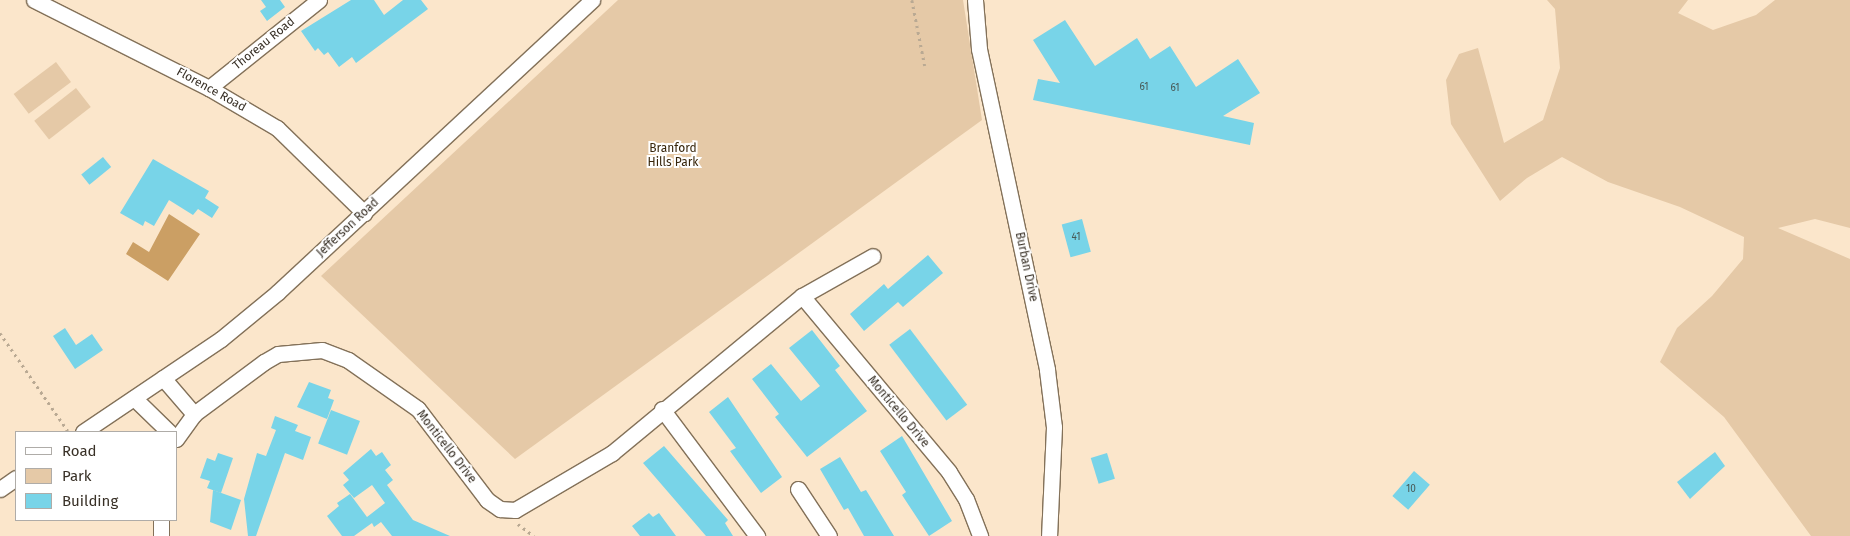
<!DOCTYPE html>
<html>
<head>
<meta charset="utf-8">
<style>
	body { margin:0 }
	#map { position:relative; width:1850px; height:536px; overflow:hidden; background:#fbe6cb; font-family:"Fira Sans",sans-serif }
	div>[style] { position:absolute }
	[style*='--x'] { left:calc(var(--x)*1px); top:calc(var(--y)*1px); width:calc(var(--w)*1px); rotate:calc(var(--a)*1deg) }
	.green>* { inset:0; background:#e5c9a7; transform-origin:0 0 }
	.water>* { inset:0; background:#cb9f64 }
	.building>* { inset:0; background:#78d4e8; transform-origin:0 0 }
	.path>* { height:2.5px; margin-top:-1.25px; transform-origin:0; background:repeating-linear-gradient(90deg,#b9a993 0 2.5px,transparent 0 6.5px) }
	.roads { filter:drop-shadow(1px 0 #837159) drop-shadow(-1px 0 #837159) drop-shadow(0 1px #837159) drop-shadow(0 -1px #837159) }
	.minor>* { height:15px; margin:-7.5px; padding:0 7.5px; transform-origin:7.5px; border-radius:7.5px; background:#fff }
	span { translate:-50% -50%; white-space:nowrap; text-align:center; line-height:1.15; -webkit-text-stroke:4px #fff; paint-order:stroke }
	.number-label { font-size:10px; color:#485956 }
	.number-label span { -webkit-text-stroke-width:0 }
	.street-label { font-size:12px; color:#383026 }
	.park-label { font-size:12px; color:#37250a }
	.legend { position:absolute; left:15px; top:431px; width:162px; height:90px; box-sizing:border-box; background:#fff; border:1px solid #afaca8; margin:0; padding:6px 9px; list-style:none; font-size:15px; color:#383026 }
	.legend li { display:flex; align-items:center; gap:10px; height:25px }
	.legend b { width:25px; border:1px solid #afaca8 }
</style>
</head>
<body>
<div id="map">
	<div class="green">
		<div style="clip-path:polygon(618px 0,963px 0,982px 120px,515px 459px,321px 276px)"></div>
		<div style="clip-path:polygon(1547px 0,1688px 0,1678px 13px,1713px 30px,1756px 15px,1775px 0,1850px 0,1850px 228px,1815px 219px,1778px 228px,1850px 259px,1850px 536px,1811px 536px,1724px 417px,1660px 362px,1677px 328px,1712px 296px,1743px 259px,1744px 237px,1680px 207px,1608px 182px,1562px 157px,1527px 178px,1500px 201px,1451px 124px,1446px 80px,1459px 54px,1478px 48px,1504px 143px,1543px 120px,1560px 68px,1555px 9px)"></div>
		<div style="left:56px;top:62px;width:25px;height:53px;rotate:53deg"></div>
		<div style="left:76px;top:88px;width:24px;height:53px;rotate:52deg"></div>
	</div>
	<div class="water">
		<div style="clip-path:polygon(169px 214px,200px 234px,168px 281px,126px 254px,133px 242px,149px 252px)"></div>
	</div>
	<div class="building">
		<div style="clip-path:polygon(261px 0,280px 0,285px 7px,267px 21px,260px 11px,266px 7px)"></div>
		<div style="clip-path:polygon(351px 0,374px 0,384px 15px,403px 0,421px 0,428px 9px,356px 63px,352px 57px,339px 67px,328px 52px,324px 55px,318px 48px,315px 51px,301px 31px)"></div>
		<div style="clip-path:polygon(1065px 20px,1095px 66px,1137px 38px,1150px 59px,1170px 46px,1196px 87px,1238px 59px,1260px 93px,1223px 116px,1254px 123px,1250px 145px,1033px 100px,1038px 79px,1060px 83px,1033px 40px)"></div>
		<div style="left:103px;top:157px;width:13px;height:28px;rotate:51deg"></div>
		<div style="clip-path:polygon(153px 159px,209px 191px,205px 198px,219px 207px,212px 218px,198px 209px,193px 215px,169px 200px,154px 226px,145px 221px,143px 226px,120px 213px)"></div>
		<div style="left:1082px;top:219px;width:34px;height:21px;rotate:75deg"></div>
		<div style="clip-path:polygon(928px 255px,943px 273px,903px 307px,898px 302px,864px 331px,850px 314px,884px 284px,888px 289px)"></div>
		<div style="clip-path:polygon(65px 328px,76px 345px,92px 334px,103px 350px,75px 369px,53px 336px)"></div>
		<div style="left:910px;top:329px;width:95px;height:26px;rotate:53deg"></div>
		<div style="clip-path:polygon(812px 330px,840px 366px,835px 370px,867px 411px,807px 457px,775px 417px,779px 414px,752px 379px,771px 364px,801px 401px,820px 386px,789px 348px)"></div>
		<div style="clip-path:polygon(309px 382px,331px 390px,328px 398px,334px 400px,327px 419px,297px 407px)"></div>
		<div style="clip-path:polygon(728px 397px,782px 477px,761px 493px,730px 451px,736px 448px,709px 412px)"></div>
		<div style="left:331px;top:410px;width:31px;height:36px;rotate:21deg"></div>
		<div style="clip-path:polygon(275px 416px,298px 425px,295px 431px,311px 437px,303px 460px,285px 453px,256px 536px,248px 536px,244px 499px,257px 453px,266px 456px,276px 430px,271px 428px)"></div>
		<div style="clip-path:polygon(902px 436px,952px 521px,929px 536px,902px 495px,906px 492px,880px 451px)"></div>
		<div style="clip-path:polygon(664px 446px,728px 520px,725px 523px,733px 536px,706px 536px,643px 463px)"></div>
		<div style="clip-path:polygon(371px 449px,376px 456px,382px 452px,391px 465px,385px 470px,393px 480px,387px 485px,413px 520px,450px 536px,392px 536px,381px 522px,374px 527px,372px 523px,354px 536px,342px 536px,327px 516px,339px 506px,337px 503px,350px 494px,367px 517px,385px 503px,372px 485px,354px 498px,343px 485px,349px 480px,343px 473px)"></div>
		<div style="clip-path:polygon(1715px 452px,1725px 466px,1690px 499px,1677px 482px)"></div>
		<div style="clip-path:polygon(218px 453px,233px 458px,221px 493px,207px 488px,210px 481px,200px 478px,207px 458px,215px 461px)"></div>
		<div style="left:1107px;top:453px;width:27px;height:17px;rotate:73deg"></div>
		<div style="clip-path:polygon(840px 457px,861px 492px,866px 490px,894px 536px,864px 536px,848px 508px,844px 510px,820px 469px)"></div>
		<div style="left:1414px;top:471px;width:21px;height:33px;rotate:41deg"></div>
		<div style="clip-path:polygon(213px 490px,241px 500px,231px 530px,210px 522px)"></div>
		<div style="clip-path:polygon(649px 513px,653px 517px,659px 513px,676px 536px,640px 536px,632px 526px)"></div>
	</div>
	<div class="path">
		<div style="--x:912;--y:0;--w:67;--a:78.9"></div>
		<div style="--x:0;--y:333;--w:119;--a:55.2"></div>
		<div style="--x:518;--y:524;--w:20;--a:37"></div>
	</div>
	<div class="roads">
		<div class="minor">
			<div style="--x:34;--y:0;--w:196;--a:26.7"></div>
			<div style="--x:209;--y:88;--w:79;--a:30.5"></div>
			<div style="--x:277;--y:128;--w:122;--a:44.3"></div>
			<div style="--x:975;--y:0;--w:49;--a:85.3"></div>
			<div style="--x:979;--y:49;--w:328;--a:78"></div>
			<div style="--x:1047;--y:370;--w:57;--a:83"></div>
			<div style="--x:1054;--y:427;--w:109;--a:92.6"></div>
			<div style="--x:209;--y:88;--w:141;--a:-38.7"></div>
			<div style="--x:802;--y:296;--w:229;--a:50.1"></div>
			<div style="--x:949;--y:472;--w:32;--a:58"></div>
			<div style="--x:966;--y:499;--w:40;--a:69"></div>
			<div style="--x:163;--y:378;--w:48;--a:49.3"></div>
			<div style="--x:134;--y:398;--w:49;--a:44.2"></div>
			<div style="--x:662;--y:409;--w:159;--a:53.2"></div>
			<div style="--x:83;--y:432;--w:166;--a:-34"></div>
			<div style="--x:221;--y:339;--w:74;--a:-39.5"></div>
			<div style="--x:278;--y:292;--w:429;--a:-42.9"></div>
			<div style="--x:176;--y:439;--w:31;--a:-54"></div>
			<div style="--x:194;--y:414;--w:87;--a:-36.6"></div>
			<div style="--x:264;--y:362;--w:16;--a:-30"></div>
			<div style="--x:278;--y:354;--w:44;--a:-5.2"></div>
			<div style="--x:322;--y:350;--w:28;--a:21"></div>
			<div style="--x:348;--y:360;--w:85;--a:35"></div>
			<div style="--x:418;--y:409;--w:114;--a:52.8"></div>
			<div style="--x:487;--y:500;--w:16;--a:35"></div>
			<div style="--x:500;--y:509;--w:15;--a:4"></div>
			<div style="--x:515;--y:510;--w:113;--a:-30.4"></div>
			<div style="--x:612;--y:453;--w:246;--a:-39.6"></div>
			<div style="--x:802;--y:296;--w:81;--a:-29.4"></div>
			<div style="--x:0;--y:489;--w:19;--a:-35"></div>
			<div style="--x:798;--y:489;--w:56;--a:56.6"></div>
			<div style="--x:161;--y:520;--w:16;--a:90"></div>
		</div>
	</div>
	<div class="number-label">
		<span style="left:1144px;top:88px">61</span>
		<span style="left:1175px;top:89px">61</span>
		<span style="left:1076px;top:238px">41</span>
		<span style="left:1411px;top:490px">10</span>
	</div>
	<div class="street-label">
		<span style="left:264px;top:44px;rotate:-39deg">Thoreau Road</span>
		<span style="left:211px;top:90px;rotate:29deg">Florence Road</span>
		<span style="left:348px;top:228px;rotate:-43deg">Jefferson Road</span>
		<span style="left:1026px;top:267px;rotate:78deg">Burban Drive</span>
		<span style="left:898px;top:412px;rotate:50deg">Monticello Drive</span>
		<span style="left:446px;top:447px;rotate:52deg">Monticello Drive</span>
	</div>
	<div class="park-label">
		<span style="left:673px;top:156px">Branford<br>Hills Park</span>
	</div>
	<ul class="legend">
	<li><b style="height:6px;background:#fff"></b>Road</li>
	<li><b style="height:14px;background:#e5c9a7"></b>Park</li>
	<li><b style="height:14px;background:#78d4e8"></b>Building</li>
	</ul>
</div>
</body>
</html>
